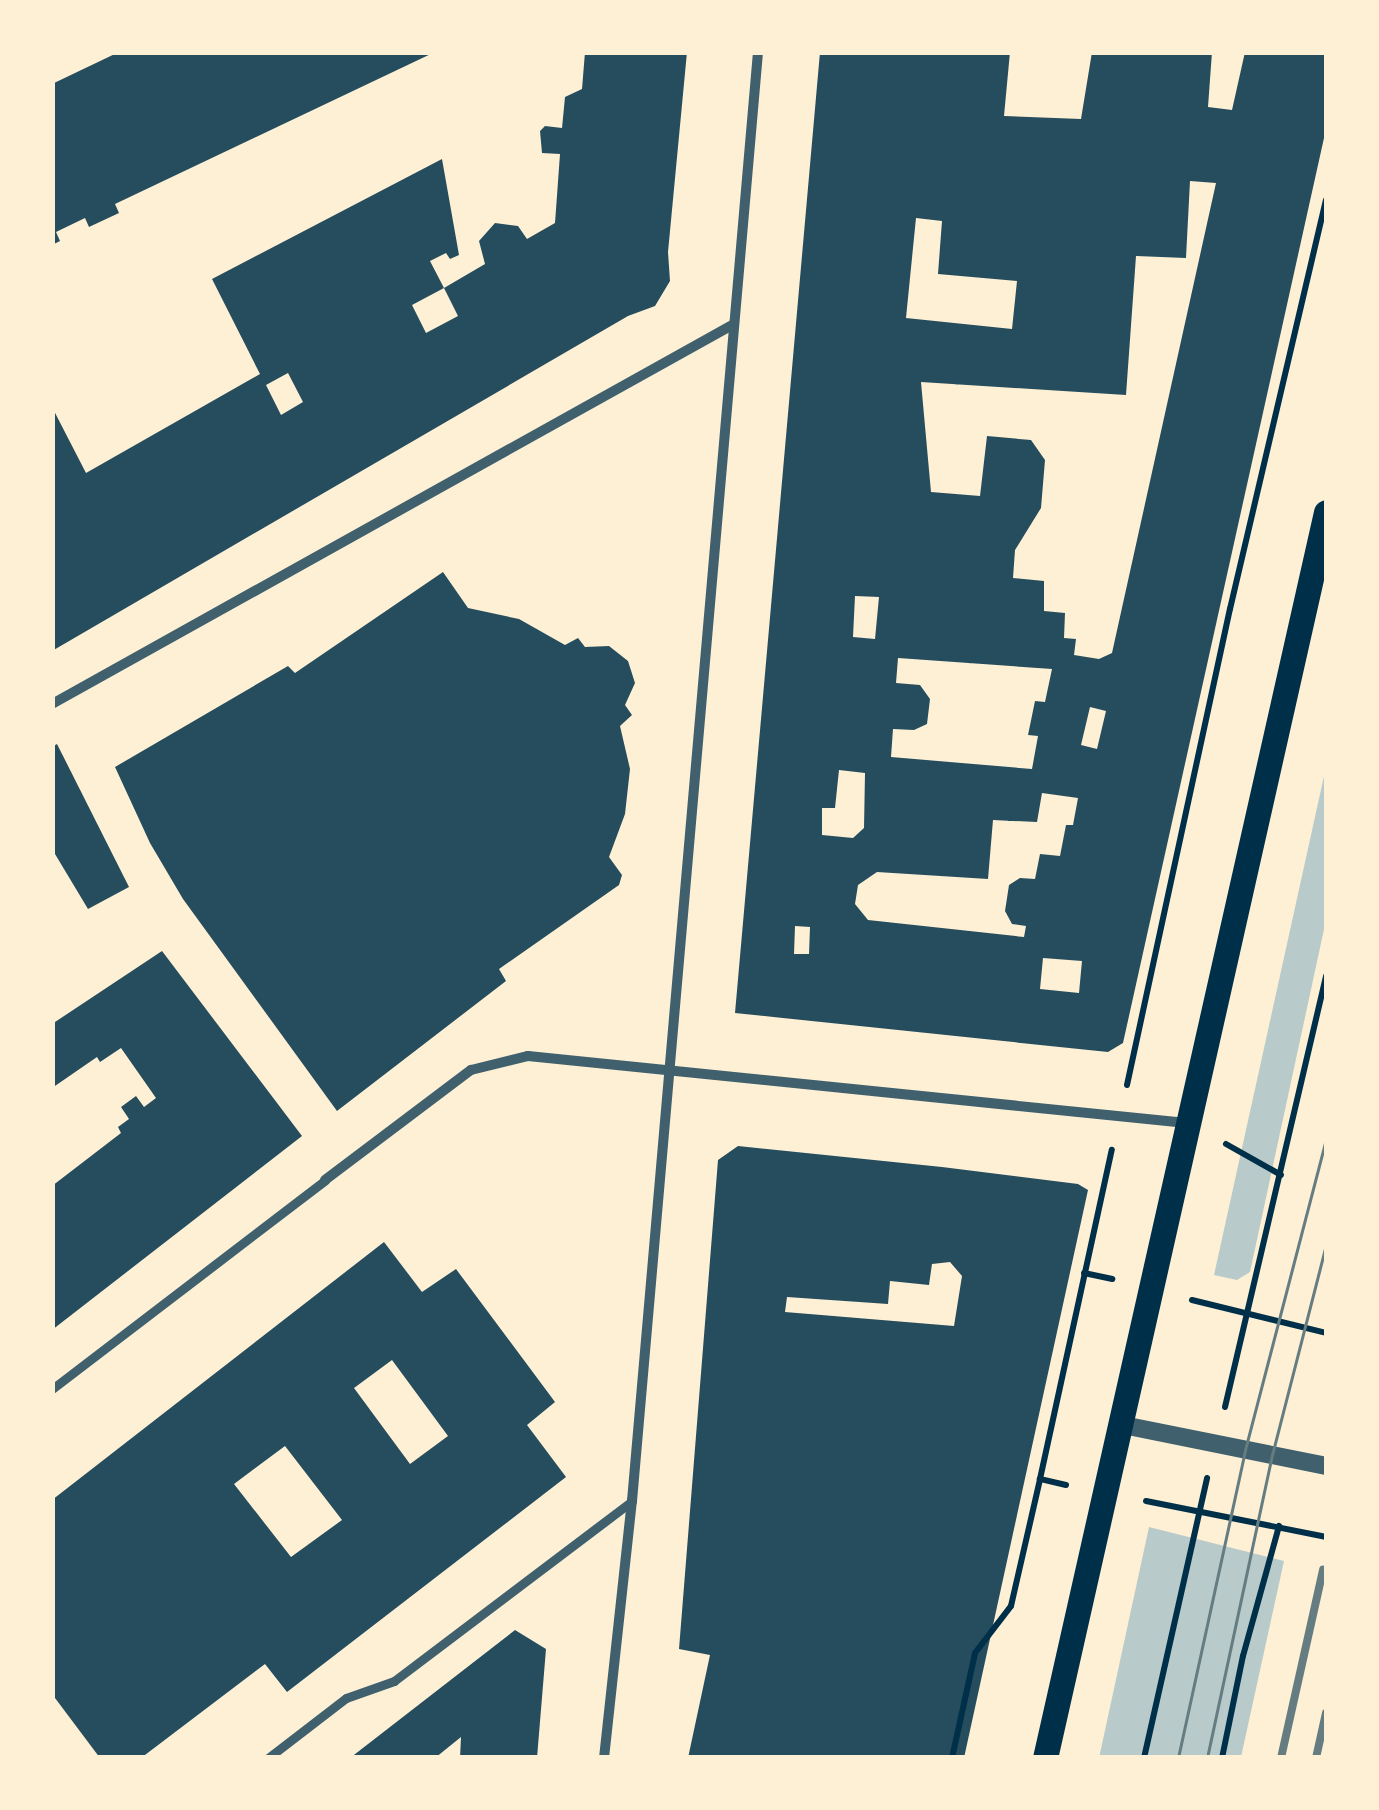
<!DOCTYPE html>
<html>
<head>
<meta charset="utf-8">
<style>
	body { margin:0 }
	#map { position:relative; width:1379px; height:1810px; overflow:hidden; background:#fdf0d5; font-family:"Asap Condensed",sans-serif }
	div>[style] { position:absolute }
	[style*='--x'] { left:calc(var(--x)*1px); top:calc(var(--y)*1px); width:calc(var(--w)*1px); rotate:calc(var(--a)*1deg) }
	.green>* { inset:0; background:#b9caca }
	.building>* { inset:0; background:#264d5e }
	.path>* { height:6px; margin:-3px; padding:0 3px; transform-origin:3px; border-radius:3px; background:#003049 }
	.pedestrian>* { height:9px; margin:-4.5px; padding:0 4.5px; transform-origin:4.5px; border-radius:4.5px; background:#3f606c }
	.minor>* { height:10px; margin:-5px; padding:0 5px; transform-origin:5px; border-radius:5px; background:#3f606c }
	.tertiary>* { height:18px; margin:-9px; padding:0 9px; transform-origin:9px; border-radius:9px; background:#3f606c }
	.primary>* { height:25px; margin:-12.5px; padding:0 12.5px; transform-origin:12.5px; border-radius:12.5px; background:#003049 }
	.tram>* { height:2.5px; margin:-1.25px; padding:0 1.25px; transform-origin:1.25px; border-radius:1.25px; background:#657d81 }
	.rail>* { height:8px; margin:-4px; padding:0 4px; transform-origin:4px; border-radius:4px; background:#657d81 }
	span { translate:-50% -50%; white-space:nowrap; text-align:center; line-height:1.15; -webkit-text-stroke:10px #fdf0d5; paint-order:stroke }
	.frame { position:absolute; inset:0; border:55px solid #fdf0d5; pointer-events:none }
</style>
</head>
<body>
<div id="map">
	<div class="green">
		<div style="clip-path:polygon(1326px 767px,1326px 920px,1250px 1272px,1237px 1280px,1214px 1275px)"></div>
		<div style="clip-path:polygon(1149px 1527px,1284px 1561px,1241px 1757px,1099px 1758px)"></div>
	</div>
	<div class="building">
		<div style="clip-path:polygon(119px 52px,435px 52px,115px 204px,119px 213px,89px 227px,85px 218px,56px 232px,60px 241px,52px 245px,52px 84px)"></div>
		<div style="clip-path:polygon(evenodd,585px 52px,687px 52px,668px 252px,670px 281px,655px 306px,628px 316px,52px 651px,52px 407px,86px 473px,260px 374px,212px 279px,442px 159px,459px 255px,450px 259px,446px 253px,430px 261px,444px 288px,485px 264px,479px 241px,495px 223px,518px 226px,527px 239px,555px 223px,560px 154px,542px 153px,540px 131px,545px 126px,562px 128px,565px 97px,582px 89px,585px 52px,444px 288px,458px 316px,426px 333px,412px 305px,444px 288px,585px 52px,288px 373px,303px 402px,281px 415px,266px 385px,288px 373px)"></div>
		<div style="clip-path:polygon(evenodd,820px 52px,1010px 52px,1004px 116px,1081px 119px,1092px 52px,1212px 52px,1208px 107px,1232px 110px,1245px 52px,1326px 52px,1326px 129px,1123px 1043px,1108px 1052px,735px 1013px,820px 52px,1190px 181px,1216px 183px,1112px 653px,1099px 659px,1074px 655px,1076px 639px,1064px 638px,1065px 613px,1044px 611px,1044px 581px,1013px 578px,1015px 550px,1041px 508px,1045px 460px,1031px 440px,987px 436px,980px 496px,931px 492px,921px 382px,1126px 395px,1136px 256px,1186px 258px,1190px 181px,820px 52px,916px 218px,942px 221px,938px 274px,1017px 281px,1012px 329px,906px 318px,916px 218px,820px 52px,855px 596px,879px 597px,875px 639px,853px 637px,855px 596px,820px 52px,898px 658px,1052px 669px,1045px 702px,1035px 701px,1028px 735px,1038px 736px,1032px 769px,891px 757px,893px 729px,914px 730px,927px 724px,930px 699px,920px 685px,896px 683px,898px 658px,820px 52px,1090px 707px,1106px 711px,1097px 749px,1081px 745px,1090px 707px,820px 52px,839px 770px,865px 773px,864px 828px,853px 838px,822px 835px,822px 808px,835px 808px,839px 770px,820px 52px,1042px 793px,1078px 798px,1073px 825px,1066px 825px,1060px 856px,1040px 854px,1035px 879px,1020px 878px,1009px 885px,1005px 911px,1012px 924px,1026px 926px,1024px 937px,868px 920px,855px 904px,858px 885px,877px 872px,988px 879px,993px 820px,1037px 822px,1042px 793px,820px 52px,795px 926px,810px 927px,809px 954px,794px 954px,795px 926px,820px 52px,1043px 958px,1082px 961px,1079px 993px,1040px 989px,1043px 958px)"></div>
		<div style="clip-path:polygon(443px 572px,468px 608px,519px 619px,565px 645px,578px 638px,585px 647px,609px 646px,628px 661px,635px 683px,625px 705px,632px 715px,620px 726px,630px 769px,625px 814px,609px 857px,622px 875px,619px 885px,499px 969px,506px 981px,337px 1111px,183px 899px,150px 843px,115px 767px,288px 666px,295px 673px)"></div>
		<div style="clip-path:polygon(57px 744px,129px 887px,88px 909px,52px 849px,52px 747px)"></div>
		<div style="clip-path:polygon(162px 951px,302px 1136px,52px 1330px,52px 1186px,121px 1133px,118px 1127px,129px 1119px,121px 1107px,136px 1096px,144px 1107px,156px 1098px,121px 1048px,100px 1062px,97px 1057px,52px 1088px,52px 1024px)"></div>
		<div style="clip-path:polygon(evenodd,738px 1146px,942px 1167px,1078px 1184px,1088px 1190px,964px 1758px,688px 1758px,710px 1655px,679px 1649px,718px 1160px,738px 1146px,950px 1262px,962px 1276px,954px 1326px,785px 1312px,787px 1297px,888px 1304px,890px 1281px,929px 1285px,932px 1264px,950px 1262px)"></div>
		<div style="clip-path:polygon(evenodd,384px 1242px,422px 1292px,456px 1269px,555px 1402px,527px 1425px,566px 1477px,287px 1692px,265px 1664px,141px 1758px,100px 1758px,52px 1694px,52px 1500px,384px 1242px,392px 1360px,448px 1436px,410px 1464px,354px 1388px,392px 1360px,384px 1242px,285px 1446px,342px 1520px,291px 1557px,234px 1484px,285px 1446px)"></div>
		<div style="clip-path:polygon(515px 1630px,546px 1649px,537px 1758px,460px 1758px,461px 1737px,435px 1758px,350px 1758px)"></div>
	</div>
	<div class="path">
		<div style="--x:1127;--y:1085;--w:487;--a:-77.8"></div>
		<div style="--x:1230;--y:609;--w:420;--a:-76.8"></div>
		<div style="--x:1226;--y:1144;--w:63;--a:29.4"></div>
		<div style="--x:1084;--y:1273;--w:29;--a:12"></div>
		<div style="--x:1192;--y:1300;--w:138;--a:13.8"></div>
		<div style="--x:1225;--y:1407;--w:443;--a:-76.8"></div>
		<div style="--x:1066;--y:1485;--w:27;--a:-167"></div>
		<div style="--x:1040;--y:1479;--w:337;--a:-77.7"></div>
		<div style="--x:1146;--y:1501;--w:184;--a:11.3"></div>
		<div style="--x:952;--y:1758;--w:107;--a:-77.6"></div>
		<div style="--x:975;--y:1653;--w:59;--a:-52.5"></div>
		<div style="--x:1011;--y:1606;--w:130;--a:-77.1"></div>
		<div style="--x:1144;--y:1758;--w:287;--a:-77.3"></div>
		<div style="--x:1222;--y:1758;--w:104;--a:-78.4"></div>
		<div style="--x:1243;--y:1656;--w:135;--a:-74.5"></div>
	</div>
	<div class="pedestrian">
		<div style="--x:52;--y:1389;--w:344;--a:-37.4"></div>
		<div style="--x:268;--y:1758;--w:98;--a:-37.6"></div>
		<div style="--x:346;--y:1698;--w:51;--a:-19.5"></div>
		<div style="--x:394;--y:1681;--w:298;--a:-37.1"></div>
	</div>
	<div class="minor">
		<div style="--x:52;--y:704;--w:778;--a:-29.13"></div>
		<div style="--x:325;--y:1180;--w:183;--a:-37"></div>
		<div style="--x:471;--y:1070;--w:59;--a:-13.8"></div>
		<div style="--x:528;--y:1056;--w:662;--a:5.81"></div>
		<div style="--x:604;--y:1758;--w:259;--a:-83.8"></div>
		<div style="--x:632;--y:1501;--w:1454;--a:-85.03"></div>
	</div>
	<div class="tertiary">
		<div style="--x:1123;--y:1425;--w:207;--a:11.4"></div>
	</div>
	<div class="primary">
		<div style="--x:1045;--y:1758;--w:1277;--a:-77.29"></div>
	</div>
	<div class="tram">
		<div style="--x:1178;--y:1758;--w:315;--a:-77.7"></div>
		<div style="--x:1245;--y:1450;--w:320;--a:-75.4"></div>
		<div style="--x:1207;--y:1758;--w:310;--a:-77.9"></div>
		<div style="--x:1272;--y:1455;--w:218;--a:-75.6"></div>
	</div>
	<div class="rail">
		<div style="--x:1281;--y:1758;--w:193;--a:-77.4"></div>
		<div style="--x:1316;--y:1758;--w:46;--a:-77.5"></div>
	</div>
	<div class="frame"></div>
</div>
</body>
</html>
